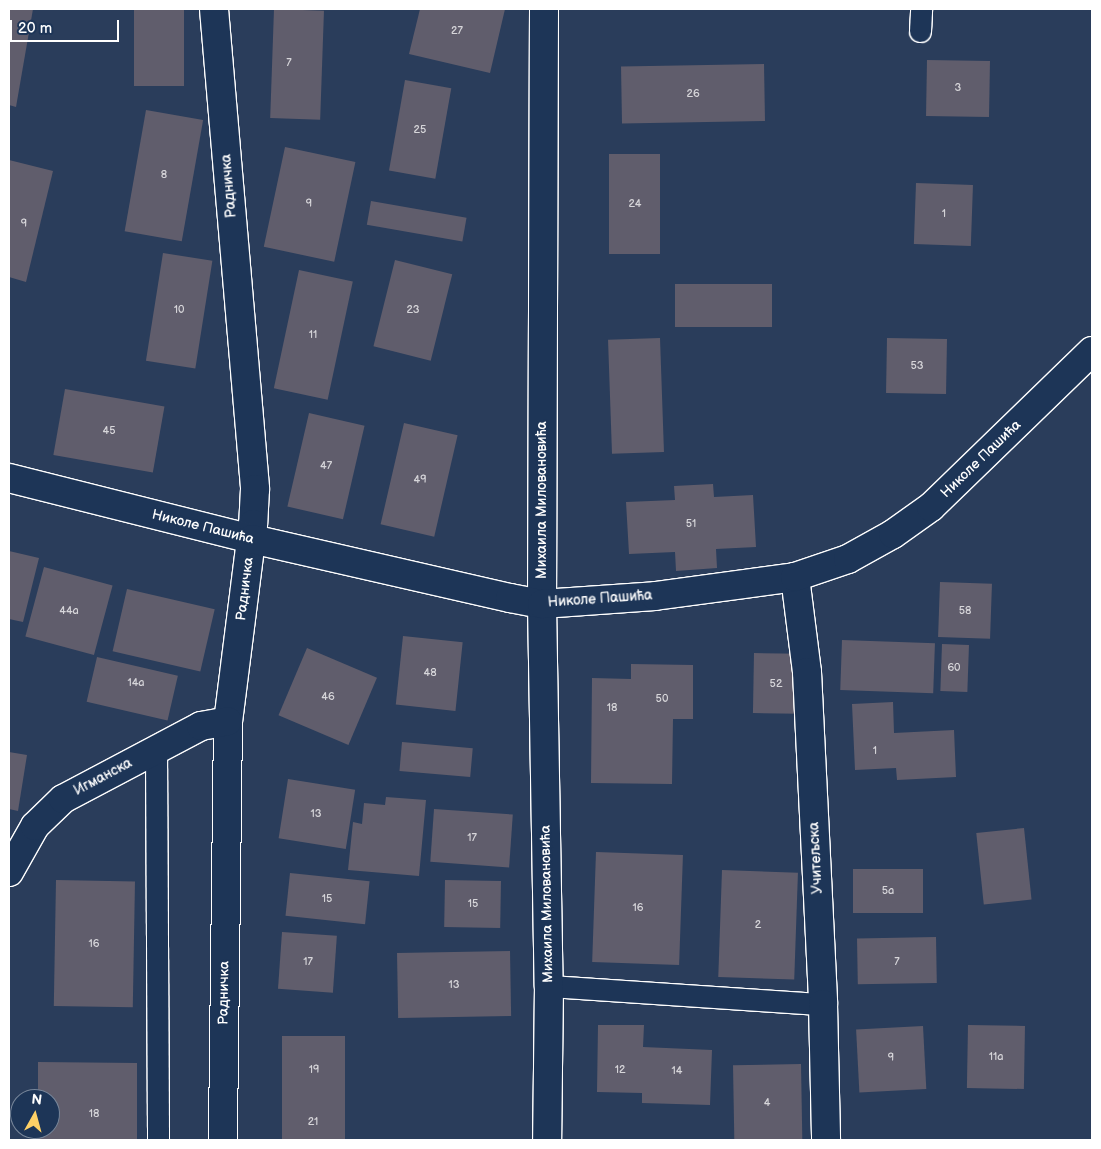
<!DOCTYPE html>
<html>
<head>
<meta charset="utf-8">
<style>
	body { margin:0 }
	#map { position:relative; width:1101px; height:1149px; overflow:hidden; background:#2a3d5b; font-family:"Balsamiq Sans",sans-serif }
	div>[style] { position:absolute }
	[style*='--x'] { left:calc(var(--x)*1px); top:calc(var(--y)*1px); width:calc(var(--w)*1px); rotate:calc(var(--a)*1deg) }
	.building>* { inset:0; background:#605d6c; transform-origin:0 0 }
	.roads { filter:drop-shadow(1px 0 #fff) drop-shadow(-1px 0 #fff) drop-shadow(0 1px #fff) drop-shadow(0 -1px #fff) }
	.service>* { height:21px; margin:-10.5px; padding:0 10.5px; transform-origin:10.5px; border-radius:10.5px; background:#1d3557 }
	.minor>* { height:28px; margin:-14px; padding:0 14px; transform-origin:14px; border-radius:14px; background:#1d3557 }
	.tertiary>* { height:28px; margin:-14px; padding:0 14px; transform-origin:14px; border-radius:14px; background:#1d3557 }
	span { translate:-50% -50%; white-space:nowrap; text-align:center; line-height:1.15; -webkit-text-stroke:4.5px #1d3557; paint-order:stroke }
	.number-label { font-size:11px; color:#d7d6da }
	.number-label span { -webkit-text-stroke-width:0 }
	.street-label { font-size:14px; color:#fff }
	.frame { position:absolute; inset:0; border:10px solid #fff; pointer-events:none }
	.north { position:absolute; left:10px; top:1089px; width:50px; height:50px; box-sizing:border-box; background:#1d3557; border:1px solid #77869a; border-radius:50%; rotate:7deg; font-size:14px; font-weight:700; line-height:20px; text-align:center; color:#fff }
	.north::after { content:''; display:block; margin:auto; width:18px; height:22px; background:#ffd166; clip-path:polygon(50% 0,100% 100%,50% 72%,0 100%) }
	.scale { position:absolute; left:10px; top:20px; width:109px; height:22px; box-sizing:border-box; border:2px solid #fff; border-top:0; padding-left:6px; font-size:15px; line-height:18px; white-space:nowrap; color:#fff; -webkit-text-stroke:4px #1d3557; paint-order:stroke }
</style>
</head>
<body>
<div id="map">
	<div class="building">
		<div style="clip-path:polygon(9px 9px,33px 9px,16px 107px,9px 105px)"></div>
		<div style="left:134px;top:9px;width:50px;height:77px"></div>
		<div style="left:274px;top:9px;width:50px;height:109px;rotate:2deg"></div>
		<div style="clip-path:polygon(420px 9px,505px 9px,490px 73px,409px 54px)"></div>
		<div style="left:927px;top:60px;width:63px;height:56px;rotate:1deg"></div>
		<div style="left:764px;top:64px;width:57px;height:143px;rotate:89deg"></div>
		<div style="left:405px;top:80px;width:47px;height:92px;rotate:10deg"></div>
		<div style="left:146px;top:110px;width:58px;height:123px;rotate:10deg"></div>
		<div style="left:285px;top:147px;width:72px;height:102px;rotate:12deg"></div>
		<div style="left:609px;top:154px;width:51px;height:100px"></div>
		<div style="clip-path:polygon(9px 160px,53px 171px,26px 282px,9px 277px)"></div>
		<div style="left:916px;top:183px;width:57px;height:61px;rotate:2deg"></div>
		<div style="left:371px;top:201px;width:97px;height:24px;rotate:10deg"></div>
		<div style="left:163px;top:253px;width:50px;height:109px;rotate:9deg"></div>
		<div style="left:395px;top:260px;width:59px;height:89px;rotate:14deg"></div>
		<div style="left:299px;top:270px;width:55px;height:121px;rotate:12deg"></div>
		<div style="left:675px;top:284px;width:97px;height:43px"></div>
		<div style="left:660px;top:338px;width:114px;height:52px;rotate:88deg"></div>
		<div style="left:887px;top:338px;width:60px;height:55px;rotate:1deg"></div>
		<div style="left:65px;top:389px;width:101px;height:67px;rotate:10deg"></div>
		<div style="left:309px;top:413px;width:57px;height:96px;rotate:13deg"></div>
		<div style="left:404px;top:423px;width:55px;height:104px;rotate:13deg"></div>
		<div style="clip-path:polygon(713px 484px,714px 497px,753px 495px,756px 547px,716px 549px,717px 568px,676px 571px,675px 552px,629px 554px,626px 502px,675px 500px,674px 486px)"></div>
		<div style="clip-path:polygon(9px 551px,39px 558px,23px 622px,9px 619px)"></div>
		<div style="left:44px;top:567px;width:71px;height:72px;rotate:15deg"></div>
		<div style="left:940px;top:582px;width:52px;height:55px;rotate:2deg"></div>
		<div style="left:127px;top:589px;width:90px;height:64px;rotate:13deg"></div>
		<div style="left:403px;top:636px;width:60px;height:69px;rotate:6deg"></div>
		<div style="left:842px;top:640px;width:93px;height:50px;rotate:2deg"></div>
		<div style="left:942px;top:644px;width:27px;height:47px;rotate:2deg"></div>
		<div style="left:307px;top:648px;width:76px;height:73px;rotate:23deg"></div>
		<div style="left:754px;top:653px;width:46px;height:60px;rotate:1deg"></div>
		<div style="left:97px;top:657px;width:83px;height:46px;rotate:13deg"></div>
		<div style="clip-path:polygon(631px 664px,693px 665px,693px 719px,673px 719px,672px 784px,591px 783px,592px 678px,631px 679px)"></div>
		<div style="clip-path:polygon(893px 702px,894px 733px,954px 730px,956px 777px,897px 780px,896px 768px,855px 770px,852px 704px)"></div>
		<div style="left:402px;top:742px;width:71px;height:29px;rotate:5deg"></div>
		<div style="clip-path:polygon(9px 752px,27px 755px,18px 811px,9px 809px)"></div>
		<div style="left:288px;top:779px;width:68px;height:60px;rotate:9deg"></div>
		<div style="clip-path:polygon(386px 797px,426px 800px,419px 876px,348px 870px,353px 822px,362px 824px,364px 803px,385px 805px)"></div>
		<div style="left:434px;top:809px;width:79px;height:53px;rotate:4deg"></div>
		<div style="left:1024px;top:828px;width:72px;height:48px;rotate:84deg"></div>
		<div style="left:596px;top:852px;width:87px;height:110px;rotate:2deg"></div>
		<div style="left:853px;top:869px;width:70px;height:44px"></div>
		<div style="left:722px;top:870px;width:76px;height:107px;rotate:2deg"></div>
		<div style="left:290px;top:873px;width:80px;height:43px;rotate:6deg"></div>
		<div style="left:56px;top:880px;width:79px;height:126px;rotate:1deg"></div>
		<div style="left:445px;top:880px;width:56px;height:47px;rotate:1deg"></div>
		<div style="left:282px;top:932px;width:55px;height:57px;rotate:4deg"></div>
		<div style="left:936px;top:937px;width:46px;height:79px;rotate:89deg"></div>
		<div style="left:510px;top:951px;width:65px;height:113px;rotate:89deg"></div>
		<div style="clip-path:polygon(598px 1025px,644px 1025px,643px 1047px,712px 1050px,710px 1105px,642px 1103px,642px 1093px,597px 1092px)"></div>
		<div style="left:968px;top:1025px;width:57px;height:63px;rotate:1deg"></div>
		<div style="left:923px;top:1026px;width:63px;height:67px;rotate:87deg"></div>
		<div style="left:282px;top:1036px;width:63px;height:104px"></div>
		<div style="clip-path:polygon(38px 1062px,137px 1063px,137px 1140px,37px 1140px,37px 1129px,50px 1129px,50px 1099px,38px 1099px)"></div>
		<div style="left:801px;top:1064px;width:76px;height:68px;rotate:89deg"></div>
	</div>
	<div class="roads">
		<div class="service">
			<div style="--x:920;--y:31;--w:22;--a:-87"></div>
			<div style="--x:156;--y:749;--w:391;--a:89.7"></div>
			<div style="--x:549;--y:986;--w:275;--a:3.8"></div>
		</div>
		<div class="minor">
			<div style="--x:214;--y:9;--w:482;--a:85.1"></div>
			<div style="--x:255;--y:489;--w:35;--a:93"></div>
			<div style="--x:253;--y:524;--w:199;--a:97.2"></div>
			<div style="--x:228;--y:721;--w:419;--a:90.7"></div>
			<div style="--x:544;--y:9;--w:595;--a:90.19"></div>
			<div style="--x:542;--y:604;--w:382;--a:89"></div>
			<div style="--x:549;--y:986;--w:154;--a:90.7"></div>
			<div style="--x:795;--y:577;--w:96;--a:82.8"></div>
			<div style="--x:807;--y:672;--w:332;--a:87.2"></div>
			<div style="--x:823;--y:1004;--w:136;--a:88.7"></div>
			<div style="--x:9;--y:872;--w:53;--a:-60.5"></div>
			<div style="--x:35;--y:826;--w:39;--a:-44"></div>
			<div style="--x:63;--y:799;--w:156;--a:-27.9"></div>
			<div style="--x:201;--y:726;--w:27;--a:-10"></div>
		</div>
		<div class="tertiary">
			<div style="--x:9;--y:478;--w:251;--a:14.1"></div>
			<div style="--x:252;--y:539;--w:265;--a:12.9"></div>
			<div style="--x:510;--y:598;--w:33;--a:11"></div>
			<div style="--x:542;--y:604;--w:113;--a:-4"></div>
			<div style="--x:655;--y:596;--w:141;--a:-7.7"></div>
			<div style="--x:795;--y:577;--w:56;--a:-18.8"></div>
			<div style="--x:848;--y:559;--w:51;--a:-29.1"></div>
			<div style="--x:893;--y:534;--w:47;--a:-35.4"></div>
			<div style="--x:931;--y:507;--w:224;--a:-44.1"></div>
		</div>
	</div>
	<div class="number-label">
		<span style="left:457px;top:31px">27</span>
		<span style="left:289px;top:63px">7</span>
		<span style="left:958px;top:88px">3</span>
		<span style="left:693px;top:94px">26</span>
		<span style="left:420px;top:130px">25</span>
		<span style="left:164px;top:175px">8</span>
		<span style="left:309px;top:204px">9</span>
		<span style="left:635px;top:204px">24</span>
		<span style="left:944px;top:214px">1</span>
		<span style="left:24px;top:224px">9</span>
		<span style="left:179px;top:310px">10</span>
		<span style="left:413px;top:310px">23</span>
		<span style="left:313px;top:335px">11</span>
		<span style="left:917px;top:366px">53</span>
		<span style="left:109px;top:431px">45</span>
		<span style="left:326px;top:466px">47</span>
		<span style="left:420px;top:480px">49</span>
		<span style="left:691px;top:524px">51</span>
		<span style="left:69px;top:611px">44a</span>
		<span style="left:965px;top:611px">58</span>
		<span style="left:954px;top:668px">60</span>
		<span style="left:430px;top:673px">48</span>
		<span style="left:136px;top:683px">14a</span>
		<span style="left:776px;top:684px">52</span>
		<span style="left:328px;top:697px">46</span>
		<span style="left:662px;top:699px">50</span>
		<span style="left:612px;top:708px">18</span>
		<span style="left:875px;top:751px">1</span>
		<span style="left:316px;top:814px">13</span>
		<span style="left:472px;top:838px">17</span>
		<span style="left:888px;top:891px">5a</span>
		<span style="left:327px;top:899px">15</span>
		<span style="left:473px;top:904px">15</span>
		<span style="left:638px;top:908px">16</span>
		<span style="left:758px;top:925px">2</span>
		<span style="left:94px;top:944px">16</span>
		<span style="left:308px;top:962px">17</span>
		<span style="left:897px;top:962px">7</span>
		<span style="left:454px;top:985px">13</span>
		<span style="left:996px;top:1057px">11a</span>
		<span style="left:891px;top:1058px">9</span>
		<span style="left:314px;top:1070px">19</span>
		<span style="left:620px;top:1070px">12</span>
		<span style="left:677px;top:1071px">14</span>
		<span style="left:767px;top:1103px">4</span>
		<span style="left:94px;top:1114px">18</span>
		<span style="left:313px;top:1122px">21</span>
	</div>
	<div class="street-label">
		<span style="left:229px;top:186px;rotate:-95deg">Радничка</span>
		<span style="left:981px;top:459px;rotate:-44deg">Николе Пашића</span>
		<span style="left:542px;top:500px;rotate:-90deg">Михаила Миловановића</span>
		<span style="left:203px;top:527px;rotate:14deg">Николе Пашића</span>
		<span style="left:245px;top:589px;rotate:-83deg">Радничка</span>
		<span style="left:600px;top:599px;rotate:-4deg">Николе Пашића</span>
		<span style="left:103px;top:777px;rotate:-28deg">Игманска</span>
		<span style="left:816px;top:858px;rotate:-93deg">Учитељска</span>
		<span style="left:547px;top:904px;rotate:-91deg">Михаила Миловановића</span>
		<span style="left:224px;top:993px;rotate:-89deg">Радничка</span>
	</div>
	<div class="frame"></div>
	<div class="north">N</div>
	<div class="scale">20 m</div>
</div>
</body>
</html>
